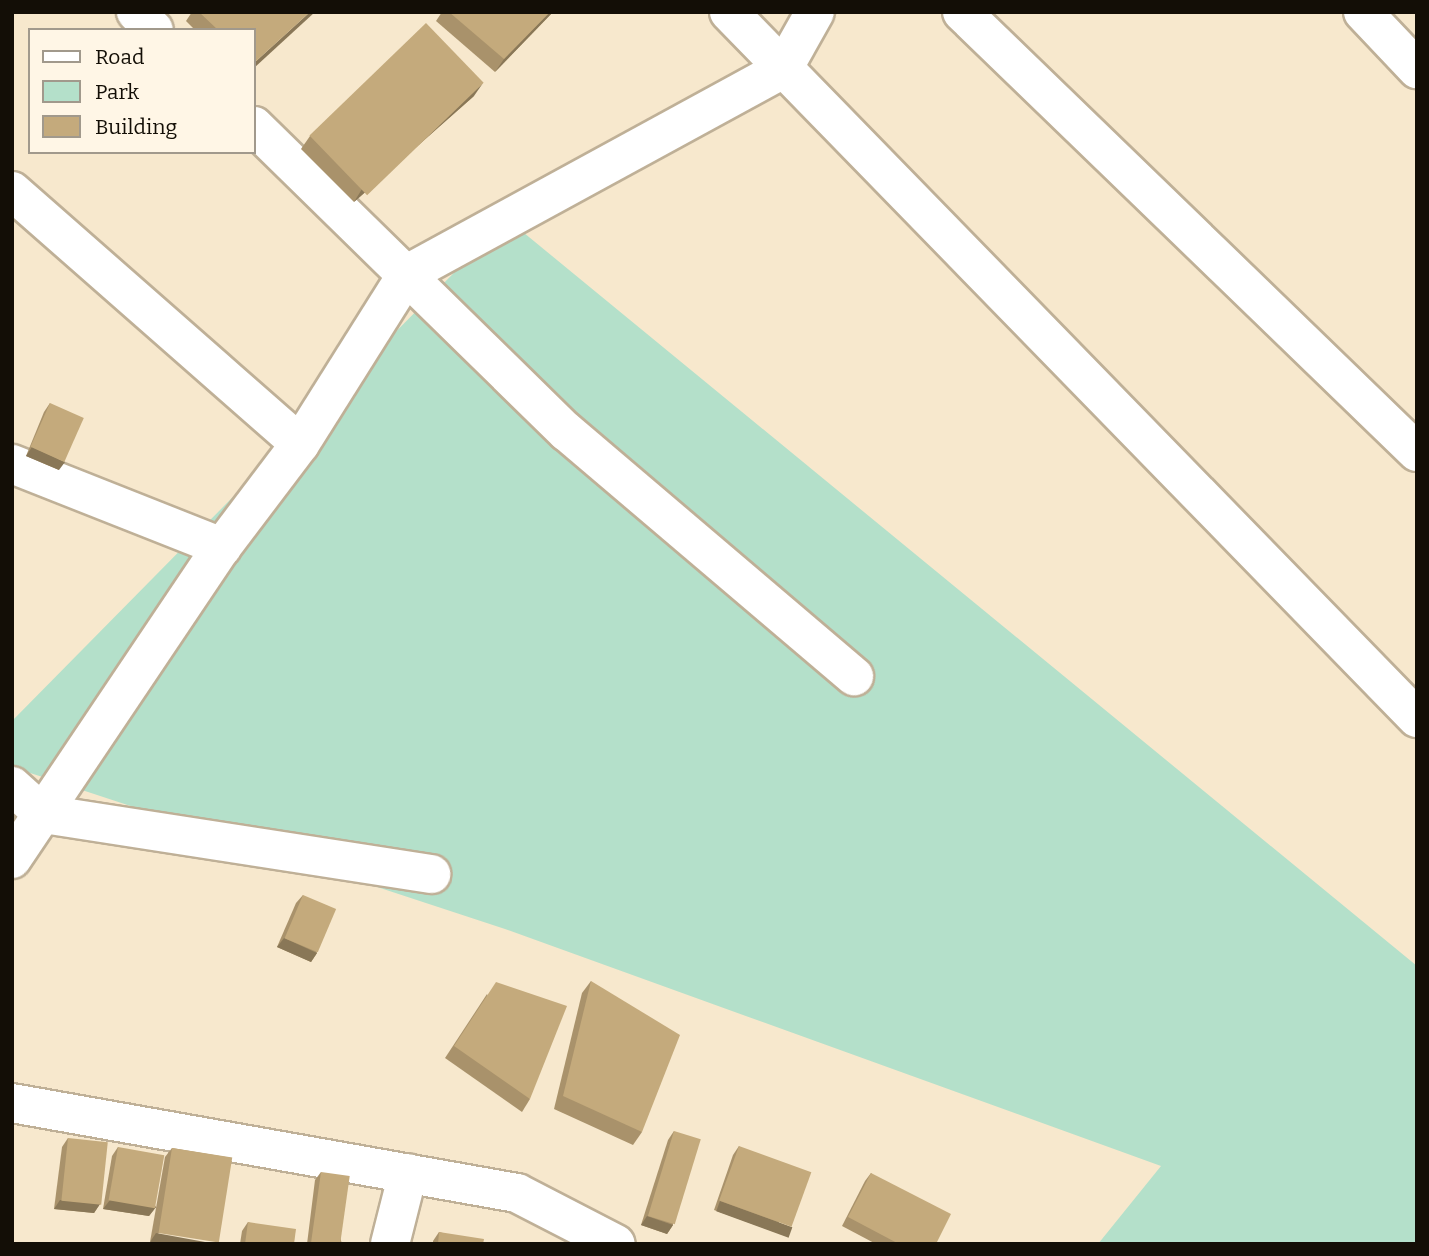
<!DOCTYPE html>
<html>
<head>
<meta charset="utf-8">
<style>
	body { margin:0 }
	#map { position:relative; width:1429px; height:1256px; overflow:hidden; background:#f7e8cd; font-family:Bitter,serif }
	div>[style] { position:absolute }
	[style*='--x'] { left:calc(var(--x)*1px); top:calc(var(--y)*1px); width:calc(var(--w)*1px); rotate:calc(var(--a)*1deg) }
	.green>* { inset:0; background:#b4e0ca }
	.roads { filter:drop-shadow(2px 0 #bfb097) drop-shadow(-2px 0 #bfb097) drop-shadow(0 2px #bfb097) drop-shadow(0 -2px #bfb097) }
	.street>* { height:38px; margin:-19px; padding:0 19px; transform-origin:19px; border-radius:19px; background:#fff }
	.secondary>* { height:38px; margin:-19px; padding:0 19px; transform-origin:19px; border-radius:19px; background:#fff }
	.wall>* { inset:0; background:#a9926b }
	.shaded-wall>* { inset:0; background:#897757; transform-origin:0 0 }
	.building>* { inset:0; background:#c4aa7c; transform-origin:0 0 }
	span { translate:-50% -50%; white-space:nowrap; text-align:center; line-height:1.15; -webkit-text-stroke:5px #fff6e6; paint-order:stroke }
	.frame { position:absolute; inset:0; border:14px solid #130e06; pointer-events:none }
	.legend { position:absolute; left:28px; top:28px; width:228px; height:126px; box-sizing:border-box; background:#fff6e6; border:2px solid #a1998c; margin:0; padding:9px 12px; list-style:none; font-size:21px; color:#130e06 }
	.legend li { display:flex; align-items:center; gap:14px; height:35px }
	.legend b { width:35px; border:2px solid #a1998c }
</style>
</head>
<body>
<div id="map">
	<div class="green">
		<div style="clip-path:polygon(507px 219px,1417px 966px,1417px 1244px,1098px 1244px,1161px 1166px,505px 929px,12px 767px,12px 721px)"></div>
	</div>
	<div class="roads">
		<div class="street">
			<div style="--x:136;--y:12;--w:25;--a:45"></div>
			<div style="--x:729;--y:12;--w:986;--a:45.74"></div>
			<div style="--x:962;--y:12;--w:633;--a:44.04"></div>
			<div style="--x:1363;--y:12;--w:79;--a:46.5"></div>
			<div style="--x:254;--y:126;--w:438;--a:44.4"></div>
			<div style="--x:567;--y:432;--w:377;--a:40.4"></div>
			<div style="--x:12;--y:191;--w:383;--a:41.3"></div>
			<div style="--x:12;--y:464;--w:226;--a:21.6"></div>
			<div style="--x:12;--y:786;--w:42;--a:42.1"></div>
			<div style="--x:43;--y:814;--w:393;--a:8.8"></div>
			<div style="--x:12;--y:1103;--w:513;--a:10.11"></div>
			<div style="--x:517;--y:1193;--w:111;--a:27.3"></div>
			<div style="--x:390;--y:1244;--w:73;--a:-75.8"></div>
		</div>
		<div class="secondary">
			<div style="--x:12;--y:859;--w:376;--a:-56.1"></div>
			<div style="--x:222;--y:547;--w:129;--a:-52.9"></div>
			<div style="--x:300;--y:444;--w:201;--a:-57.8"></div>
			<div style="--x:407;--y:274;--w:428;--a:-28.6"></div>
			<div style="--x:783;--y:69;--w:65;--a:-60.7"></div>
		</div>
	</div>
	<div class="wall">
		<div style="clip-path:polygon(192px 12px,315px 12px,254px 30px,195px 30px,186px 21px)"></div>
		<div style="clip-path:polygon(442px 12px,553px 12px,495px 72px,436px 21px)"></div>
		<div style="clip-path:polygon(474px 96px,354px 202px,301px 149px,310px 136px)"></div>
		<div style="clip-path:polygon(50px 403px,59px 470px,26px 456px,44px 412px)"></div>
		<div style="clip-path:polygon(303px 895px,317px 953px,311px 962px,277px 947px,296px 903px)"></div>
		<div style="clip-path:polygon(591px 981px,642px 1132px,633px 1145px,554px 1109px,582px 993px)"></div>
		<div style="clip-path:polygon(487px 994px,530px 1099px,522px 1112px,445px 1058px)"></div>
		<div style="clip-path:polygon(674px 1131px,673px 1225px,667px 1234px,641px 1225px,668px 1140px)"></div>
		<div style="clip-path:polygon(68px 1138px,100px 1204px,94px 1213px,54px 1209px,62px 1147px)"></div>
		<div style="clip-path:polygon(739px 1146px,786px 1236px,714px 1210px,733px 1155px)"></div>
		<div style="clip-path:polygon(118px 1147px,156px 1207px,149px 1216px,103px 1209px,112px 1156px)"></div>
		<div style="clip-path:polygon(172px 1148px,232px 1158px,150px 1242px,165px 1157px)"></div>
		<div style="clip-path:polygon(321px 1172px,342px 1244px,307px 1244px,315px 1180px)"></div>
		<div style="clip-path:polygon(871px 1173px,936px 1244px,876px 1244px,842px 1226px,865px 1181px)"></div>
		<div style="clip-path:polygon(248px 1222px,294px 1244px,240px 1244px,242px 1231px)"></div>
		<div style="clip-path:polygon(439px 1232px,483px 1244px,433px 1244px,433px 1241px)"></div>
	</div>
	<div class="shaded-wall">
		<div style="clip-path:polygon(310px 12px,315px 12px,254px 68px,254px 63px)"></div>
		<div style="clip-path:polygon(550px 12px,553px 12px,495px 72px,504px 59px)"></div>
		<div style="clip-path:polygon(483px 83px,474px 96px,354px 202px,362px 189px)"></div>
		<div style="clip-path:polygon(32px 447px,65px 462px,59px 470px,26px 456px)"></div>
		<div style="clip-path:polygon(284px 938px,317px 953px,311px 962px,277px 947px)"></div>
		<div style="clip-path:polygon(60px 1200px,100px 1204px,94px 1213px,54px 1209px)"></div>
		<div style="clip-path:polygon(110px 1200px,156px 1207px,149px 1216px,103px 1209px)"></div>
		<div style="left:720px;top:1201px;width:77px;height:11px;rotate:20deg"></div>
		<div style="clip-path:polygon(647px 1216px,673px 1225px,667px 1234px,641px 1225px)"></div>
		<div style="clip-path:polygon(156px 1233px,216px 1244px,160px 1244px,150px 1242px)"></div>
	</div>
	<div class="building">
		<div style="clip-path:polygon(199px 12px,310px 12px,254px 63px,254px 30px,218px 30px)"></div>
		<div style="clip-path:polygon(449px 12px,550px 12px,504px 59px)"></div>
		<div style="left:426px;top:23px;width:83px;height:162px;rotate:46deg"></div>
		<div style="left:50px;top:403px;width:37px;height:48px;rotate:24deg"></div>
		<div style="left:303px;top:895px;width:36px;height:47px;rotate:23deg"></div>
		<div style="clip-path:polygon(591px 981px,680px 1035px,642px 1132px,563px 1096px)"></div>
		<div style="clip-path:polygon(496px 982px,567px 1006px,530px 1099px,454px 1046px)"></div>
		<div style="left:674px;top:1131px;width:28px;height:89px;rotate:17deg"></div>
		<div style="left:68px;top:1138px;width:40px;height:63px;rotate:6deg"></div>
		<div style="left:739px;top:1146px;width:77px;height:58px;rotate:20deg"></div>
		<div style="left:118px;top:1147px;width:47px;height:54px;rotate:10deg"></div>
		<div style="left:172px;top:1148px;width:61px;height:86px;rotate:9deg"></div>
		<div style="left:321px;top:1172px;width:29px;height:73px;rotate:8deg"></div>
		<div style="clip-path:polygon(871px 1173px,951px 1214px,936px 1244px,899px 1244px,848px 1217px)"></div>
		<div style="clip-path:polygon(248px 1222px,296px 1229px,294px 1244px,245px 1244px)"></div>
		<div style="clip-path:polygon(439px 1232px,484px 1239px,483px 1244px,438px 1244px)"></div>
	</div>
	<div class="frame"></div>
	<ul class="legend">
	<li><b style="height:9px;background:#fff"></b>Road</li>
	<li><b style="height:19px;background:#b4e0ca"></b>Park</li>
	<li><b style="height:19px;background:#c4aa7c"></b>Building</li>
	</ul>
</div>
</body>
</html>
